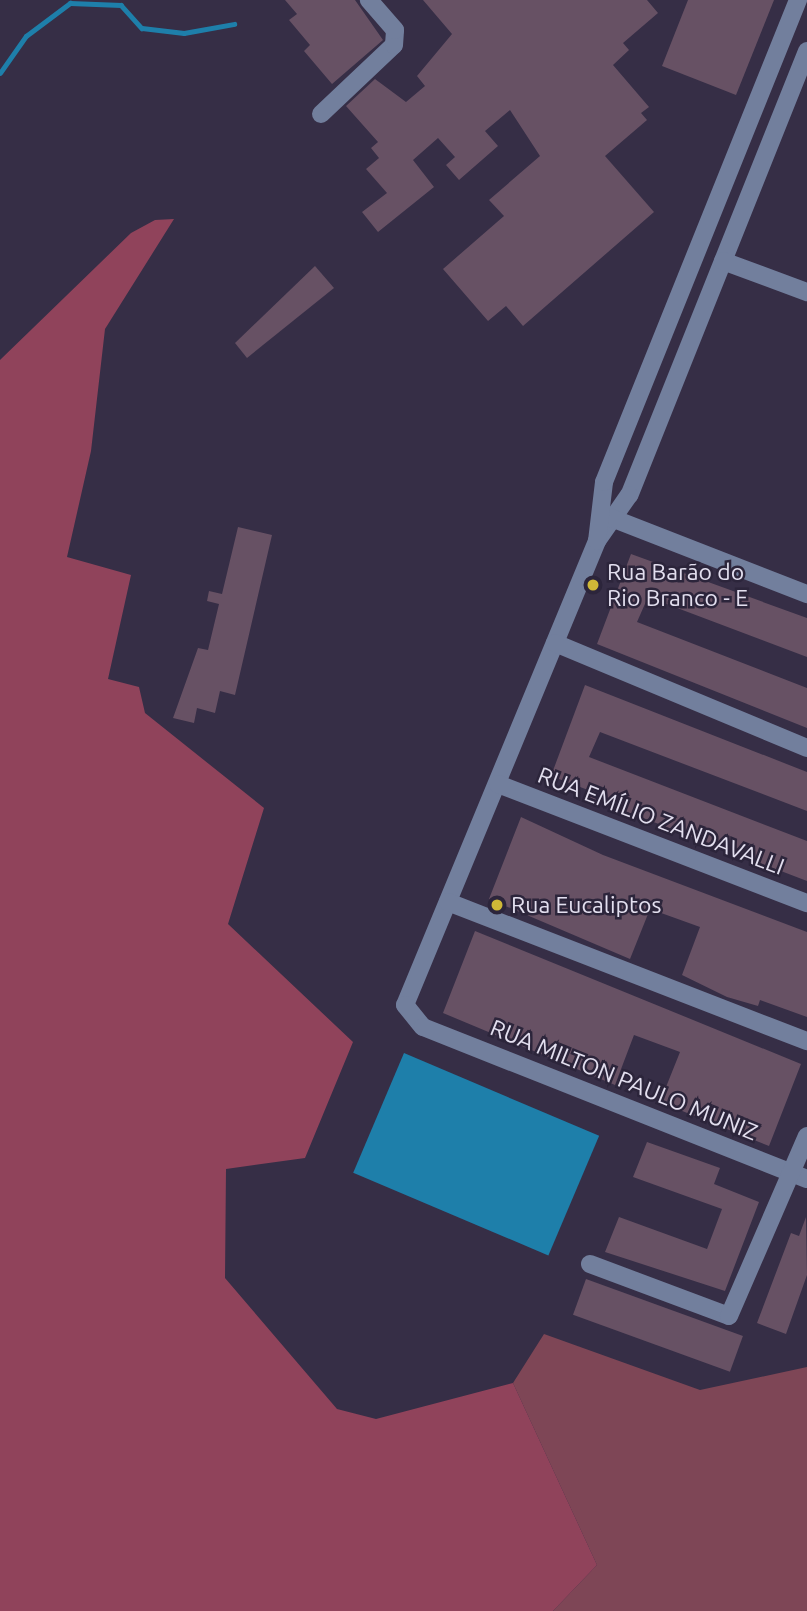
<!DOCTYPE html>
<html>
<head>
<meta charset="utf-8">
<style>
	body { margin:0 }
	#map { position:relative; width:807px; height:1611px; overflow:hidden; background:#362e46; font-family:Ubuntu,sans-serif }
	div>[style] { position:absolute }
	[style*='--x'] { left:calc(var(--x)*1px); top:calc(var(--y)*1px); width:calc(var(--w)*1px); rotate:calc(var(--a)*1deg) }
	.green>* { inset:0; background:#7e4656 }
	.forest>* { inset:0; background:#90435b }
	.water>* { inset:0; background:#1e7faa; transform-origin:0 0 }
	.stream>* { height:4.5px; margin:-2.25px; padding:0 2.25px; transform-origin:2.25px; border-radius:2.25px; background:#1e7faa }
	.building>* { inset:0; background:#675164; transform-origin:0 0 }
	.minor>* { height:18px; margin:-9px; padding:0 9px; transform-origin:9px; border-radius:9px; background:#727f9d }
	.dots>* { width:19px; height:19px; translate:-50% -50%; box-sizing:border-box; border:4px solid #2c253b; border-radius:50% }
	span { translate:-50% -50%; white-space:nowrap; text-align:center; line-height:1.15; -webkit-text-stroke:5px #2c253b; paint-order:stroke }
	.poi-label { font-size:23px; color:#e3dfef }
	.left { translate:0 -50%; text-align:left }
	.street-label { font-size:23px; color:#e3dfef }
</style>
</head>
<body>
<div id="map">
	<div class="green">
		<div style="clip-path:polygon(544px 1334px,700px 1390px,807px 1367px,807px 1611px,553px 1611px,597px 1565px,513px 1383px)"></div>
	</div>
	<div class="forest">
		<div style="clip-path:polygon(174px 219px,105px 329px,91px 451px,67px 557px,131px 575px,108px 679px,139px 687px,145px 713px,264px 808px,228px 924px,353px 1042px,305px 1158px,226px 1169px,225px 1278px,337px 1409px,376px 1419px,513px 1383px,597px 1565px,553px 1611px,0 1611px,0 360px,131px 233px,155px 220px)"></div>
	</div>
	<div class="water">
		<div style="left:404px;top:1053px;width:212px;height:130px;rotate:23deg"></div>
	</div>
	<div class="stream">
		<div style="--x:0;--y:73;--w:45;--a:-54.9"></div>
		<div style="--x:26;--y:36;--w:55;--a:-36.9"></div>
		<div style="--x:70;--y:3;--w:51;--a:2.2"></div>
		<div style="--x:121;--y:5;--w:31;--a:48"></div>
		<div style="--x:142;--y:28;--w:42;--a:6.8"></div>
		<div style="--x:184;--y:33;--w:51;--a:-10.2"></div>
	</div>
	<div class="building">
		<div style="clip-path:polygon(285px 0,355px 0,383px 40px,332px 84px,304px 51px,310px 45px,289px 20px,297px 14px)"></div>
		<div style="clip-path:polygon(423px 0,647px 0,658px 13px,623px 43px,629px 50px,613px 65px,649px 107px,641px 113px,647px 120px,605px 156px,654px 212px,523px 326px,506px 306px,488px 321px,443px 269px,504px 216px,489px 200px,540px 156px,510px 110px,485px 131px,498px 146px,459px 180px,446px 165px,455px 157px,438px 138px,413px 160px,434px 187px,378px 232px,362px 212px,387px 193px,366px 169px,379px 158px,371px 148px,378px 142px,346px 106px,375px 79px,406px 102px,425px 86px,417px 76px,452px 34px)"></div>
		<div style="clip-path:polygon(688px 0,774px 0,736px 95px,662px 66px)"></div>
		<div style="clip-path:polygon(315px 266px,334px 288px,247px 358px,235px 343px)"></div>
		<div style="clip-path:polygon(238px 527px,272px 535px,235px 695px,220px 691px,215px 713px,197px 708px,194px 723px,173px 718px,198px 648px,208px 650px,219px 604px,207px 601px,209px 591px,222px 594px)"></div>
		<div style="clip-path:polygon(631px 554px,807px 618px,807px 657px,648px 597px,637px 622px,807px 688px,807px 728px,597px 644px)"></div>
		<div style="clip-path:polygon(585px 685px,807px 772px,807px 811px,600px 732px,589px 757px,807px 841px,807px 881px,586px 796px,588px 790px,551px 776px)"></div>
		<div style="clip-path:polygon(521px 817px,603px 855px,807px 932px,807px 1017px,760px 1000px,758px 1006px,727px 997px,682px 975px,700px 927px,650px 909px,630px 959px,489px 899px)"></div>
		<div style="clip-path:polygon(475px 931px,801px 1064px,769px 1146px,660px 1102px,680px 1052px,634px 1035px,615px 1085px,443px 1013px)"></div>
		<div style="clip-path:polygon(647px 1142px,720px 1168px,714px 1184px,759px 1202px,725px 1291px,605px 1252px,619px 1217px,707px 1249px,722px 1209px,633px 1177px)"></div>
		<div style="clip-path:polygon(806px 1217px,807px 1275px,786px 1334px,757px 1323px,791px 1233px,799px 1236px)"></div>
		<div style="left:586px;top:1279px;width:167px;height:38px;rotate:20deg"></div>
	</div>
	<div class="minor">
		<div style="--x:807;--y:51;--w:478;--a:111.8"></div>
		<div style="--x:629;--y:495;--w:56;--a:124.8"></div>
		<div style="--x:597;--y:541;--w:502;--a:112.48"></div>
		<div style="--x:405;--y:1005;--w:28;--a:51"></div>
		<div style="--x:423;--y:1027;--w:413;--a:21.6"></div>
		<div style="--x:321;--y:114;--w:100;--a:-43.4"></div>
		<div style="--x:394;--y:45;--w:15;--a:-86"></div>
		<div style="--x:395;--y:30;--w:40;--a:-131"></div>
		<div style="--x:723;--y:261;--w:90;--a:20.3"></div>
		<div style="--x:604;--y:515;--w:218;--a:21.3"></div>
		<div style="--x:597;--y:541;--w:59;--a:-83.2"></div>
		<div style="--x:604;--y:482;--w:520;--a:-68.08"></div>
		<div style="--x:555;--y:643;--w:273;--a:22.6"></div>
		<div style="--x:498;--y:784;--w:331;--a:21.1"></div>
		<div style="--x:448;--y:902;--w:385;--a:21.2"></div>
		<div style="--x:590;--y:1264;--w:148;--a:20.5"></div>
		<div style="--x:729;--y:1316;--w:196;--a:-66.6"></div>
	</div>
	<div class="dots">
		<div style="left:593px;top:585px;background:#cfb837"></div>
		<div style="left:497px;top:905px;background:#cfb837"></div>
	</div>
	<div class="poi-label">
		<span class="left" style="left:607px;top:585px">Rua Barão do<br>Rio Branco - E</span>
		<span class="left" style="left:511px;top:905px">Rua Eucaliptos</span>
	</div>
	<div class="street-label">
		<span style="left:661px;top:821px;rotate:21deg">RUA EMÍLIO ZANDAVALLI</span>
		<span style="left:624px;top:1080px;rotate:22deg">RUA MILTON PAULO MUNIZ</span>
	</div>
</div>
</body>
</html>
